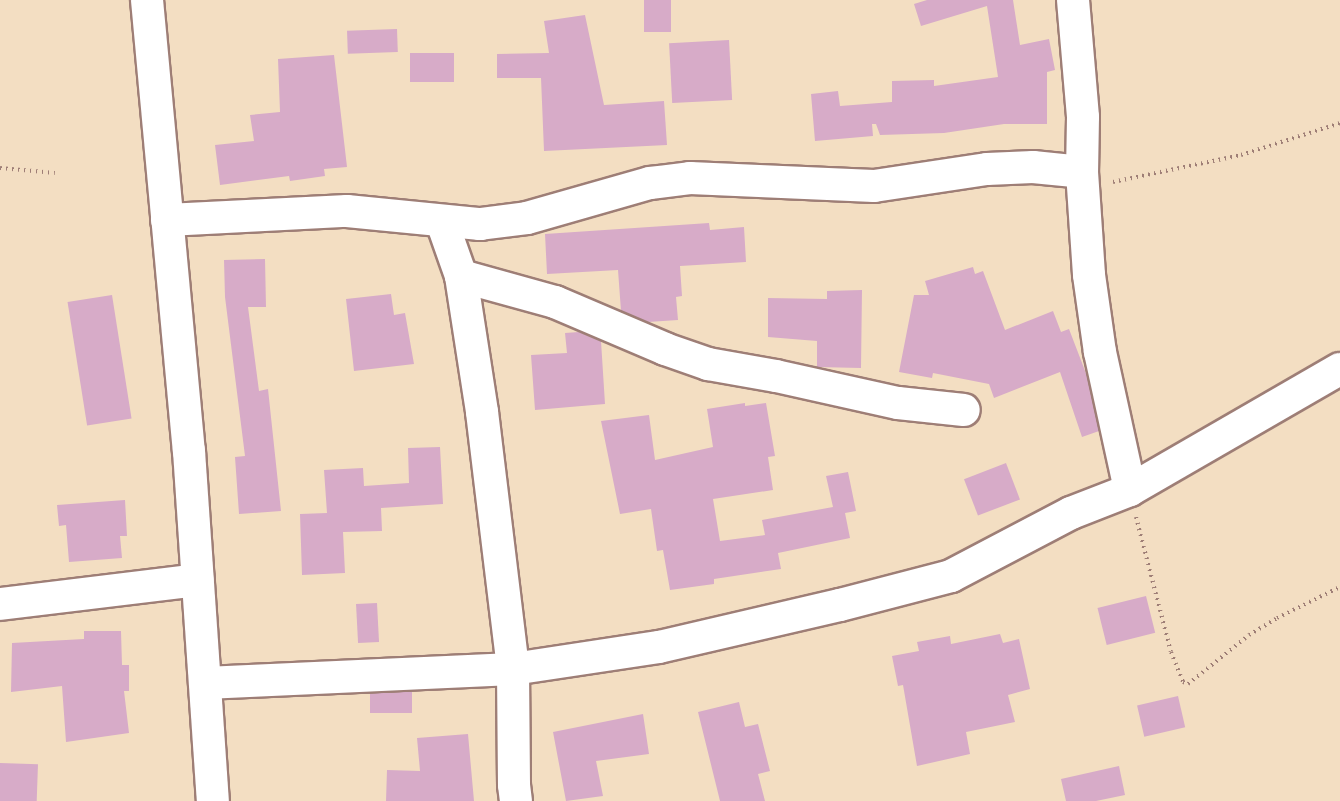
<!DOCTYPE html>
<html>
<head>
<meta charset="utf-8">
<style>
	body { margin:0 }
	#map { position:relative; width:1340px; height:801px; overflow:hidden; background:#f3dec2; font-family:"EB Garamond",serif }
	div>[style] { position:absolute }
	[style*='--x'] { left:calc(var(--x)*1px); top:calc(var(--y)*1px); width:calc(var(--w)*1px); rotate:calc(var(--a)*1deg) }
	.building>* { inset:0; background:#d7abc8; transform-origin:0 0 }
	.path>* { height:4px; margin-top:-2px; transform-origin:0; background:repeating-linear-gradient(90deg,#9e7e76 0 1.5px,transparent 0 6px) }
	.roads { filter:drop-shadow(2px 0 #9e7e76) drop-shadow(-2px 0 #9e7e76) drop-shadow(0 2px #9e7e76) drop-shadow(0 -2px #9e7e76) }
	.minor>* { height:32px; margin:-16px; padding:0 16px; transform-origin:16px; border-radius:16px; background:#fff }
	span { translate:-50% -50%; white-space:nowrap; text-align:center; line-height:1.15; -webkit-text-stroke:5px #f6f6f2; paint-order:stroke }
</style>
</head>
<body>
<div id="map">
	<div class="building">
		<div style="left:644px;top:0;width:27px;height:32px"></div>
		<div style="clip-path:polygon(927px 0,1013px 0,1020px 45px,1049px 39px,1055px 70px,1047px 72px,1047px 124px,1004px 124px,944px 133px,880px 135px,876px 124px,872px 124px,873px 136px,815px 141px,811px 94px,838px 91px,840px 106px,892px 102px,892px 81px,934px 80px,934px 86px,998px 77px,987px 6px,921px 26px,914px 4px)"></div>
		<div style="clip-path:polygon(585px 15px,604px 105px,664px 101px,667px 145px,544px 151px,541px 78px,497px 78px,497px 54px,549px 53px,544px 21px)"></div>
		<div style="left:397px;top:29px;width:23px;height:50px;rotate:88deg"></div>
		<div style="left:729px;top:40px;width:60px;height:60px;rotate:87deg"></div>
		<div style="left:410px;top:53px;width:44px;height:29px"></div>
		<div style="clip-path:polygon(334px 55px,347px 167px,324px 169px,325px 176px,290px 181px,289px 176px,220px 185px,215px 145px,254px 141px,250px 115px,280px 112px,278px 59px)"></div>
		<div style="clip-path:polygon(709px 223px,710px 230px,744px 227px,746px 262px,680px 266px,682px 296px,676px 297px,678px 320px,648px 322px,621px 311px,618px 270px,547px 274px,545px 234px)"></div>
		<div style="clip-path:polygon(265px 259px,266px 307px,248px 307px,259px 391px,268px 389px,281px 511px,239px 514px,235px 457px,245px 456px,225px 297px,224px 260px)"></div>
		<div style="clip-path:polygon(973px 267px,975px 274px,983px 271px,1005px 330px,1053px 311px,1061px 332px,1069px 329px,1087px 376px,1099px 431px,1082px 437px,1060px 372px,994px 398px,989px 384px,933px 373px,932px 378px,899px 372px,914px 295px,929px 295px,925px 281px)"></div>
		<div style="clip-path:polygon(862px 290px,861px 368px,817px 367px,817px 341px,768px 337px,768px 298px,827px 299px,827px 291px)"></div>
		<div style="clip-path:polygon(391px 294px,394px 315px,405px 313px,414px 364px,354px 371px,346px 299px)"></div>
		<div style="left:112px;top:295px;width:125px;height:45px;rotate:81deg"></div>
		<div style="clip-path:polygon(579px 332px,601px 341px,605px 404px,535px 410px,531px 355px,567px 353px,565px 333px)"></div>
		<div style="clip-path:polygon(745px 403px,745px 406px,766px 403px,775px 456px,768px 457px,773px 490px,713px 499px,720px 541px,765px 535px,762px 520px,833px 507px,826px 476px,848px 472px,856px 511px,845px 513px,850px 538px,778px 553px,781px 569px,714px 579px,714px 584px,670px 590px,663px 550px,657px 551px,651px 509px,620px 514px,601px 421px,649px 415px,655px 460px,713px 447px,707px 409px)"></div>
		<div style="clip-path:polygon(440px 447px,443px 504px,381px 508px,382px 531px,343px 532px,345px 573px,302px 575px,300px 514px,327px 513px,324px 470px,363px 468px,364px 486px,409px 483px,408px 448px)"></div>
		<div style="left:1006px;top:463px;width:39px;height:45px;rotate:69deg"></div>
		<div style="clip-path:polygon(125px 500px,127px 536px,120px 536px,122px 558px,69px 562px,66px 525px,59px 526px,57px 505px)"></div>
		<div style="left:1146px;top:596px;width:38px;height:50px;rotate:76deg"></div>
		<div style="left:377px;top:603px;width:39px;height:21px;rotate:87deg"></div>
		<div style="clip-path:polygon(84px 631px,121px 631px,122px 665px,129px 665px,129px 691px,124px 691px,129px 733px,66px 742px,62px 686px,11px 692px,12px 643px,84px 639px)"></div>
		<div style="clip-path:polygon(1000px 634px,1003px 643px,1019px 639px,1030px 689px,1008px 695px,1015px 722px,966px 732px,970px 754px,917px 766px,903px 685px,898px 686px,892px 656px,919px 651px,917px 642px,950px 636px,951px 644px)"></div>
		<div style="left:412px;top:692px;width:21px;height:42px;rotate:90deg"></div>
		<div style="left:1178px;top:696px;width:32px;height:42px;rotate:77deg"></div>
		<div style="clip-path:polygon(739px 702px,745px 727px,758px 724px,770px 771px,758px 774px,765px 801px,720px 801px,698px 712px)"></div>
		<div style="clip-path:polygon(643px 714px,649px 754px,596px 761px,603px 796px,566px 801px,553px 732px)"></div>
		<div style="clip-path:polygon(468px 734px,474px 801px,386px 801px,387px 770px,420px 771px,417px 738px)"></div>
		<div style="left:0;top:763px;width:38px;height:38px;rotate:2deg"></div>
		<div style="clip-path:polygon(1119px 766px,1125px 795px,1096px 801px,1066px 801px,1061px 779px)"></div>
	</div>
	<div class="path">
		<div style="--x:0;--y:168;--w:55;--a:5.2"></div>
		<div style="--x:1113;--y:182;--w:131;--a:-11.9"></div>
		<div style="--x:1241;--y:155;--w:104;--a:-17.9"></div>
		<div style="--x:1136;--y:517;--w:139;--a:75.5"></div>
		<div style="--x:1171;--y:652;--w:32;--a:68"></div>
		<div style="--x:1183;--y:682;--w:5;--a:22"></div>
		<div style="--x:1188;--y:684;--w:78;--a:-38.8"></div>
		<div style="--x:1249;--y:635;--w:33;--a:-31"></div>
		<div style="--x:1277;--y:618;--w:70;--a:-26.2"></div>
	</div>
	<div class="roads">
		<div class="minor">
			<div style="--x:147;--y:0;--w:453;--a:84.7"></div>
			<div style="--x:189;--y:451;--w:351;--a:86.1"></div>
			<div style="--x:1073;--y:0;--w:117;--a:85.1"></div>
			<div style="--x:1083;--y:117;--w:55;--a:91"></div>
			<div style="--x:1082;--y:172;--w:103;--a:86.1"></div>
			<div style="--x:1089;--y:275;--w:78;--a:81.9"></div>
			<div style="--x:1100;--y:352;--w:141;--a:77.7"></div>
			<div style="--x:167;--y:220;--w:180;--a:-2.9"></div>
			<div style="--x:347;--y:211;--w:134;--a:5.6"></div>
			<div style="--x:480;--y:224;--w:47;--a:-7.3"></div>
			<div style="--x:527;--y:218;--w:128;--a:-15.9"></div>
			<div style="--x:650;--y:183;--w:40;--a:-7.1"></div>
			<div style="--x:690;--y:178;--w:184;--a:2.5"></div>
			<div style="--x:874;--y:186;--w:114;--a:-8.6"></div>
			<div style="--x:987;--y:169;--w:46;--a:-2.5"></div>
			<div style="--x:1033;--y:167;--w:49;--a:5.8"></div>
			<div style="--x:442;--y:222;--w:57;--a:70.6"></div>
			<div style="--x:461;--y:276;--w:138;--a:81.2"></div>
			<div style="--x:482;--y:412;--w:259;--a:83.1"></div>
			<div style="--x:513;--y:669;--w:116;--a:89.5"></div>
			<div style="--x:514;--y:785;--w:16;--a:83"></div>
			<div style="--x:461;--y:276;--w:98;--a:15.5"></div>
			<div style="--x:555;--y:302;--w:120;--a:23.1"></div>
			<div style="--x:665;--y:349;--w:46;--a:19.2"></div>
			<div style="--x:708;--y:364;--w:69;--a:10"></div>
			<div style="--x:776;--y:376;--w:125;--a:12.5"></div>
			<div style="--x:898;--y:403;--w:66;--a:6.1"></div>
			<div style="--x:0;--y:604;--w:199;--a:-6.9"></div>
			<div style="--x:205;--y:683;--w:308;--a:-2.6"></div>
			<div style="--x:513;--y:669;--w:148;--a:-8.6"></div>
			<div style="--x:659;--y:647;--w:186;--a:-13.1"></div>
			<div style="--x:840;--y:605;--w:115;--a:-14.6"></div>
			<div style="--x:951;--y:576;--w:136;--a:-27.7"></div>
			<div style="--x:1071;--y:513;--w:63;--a:-21.3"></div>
			<div style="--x:1130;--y:490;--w:242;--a:-30"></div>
		</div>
	</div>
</div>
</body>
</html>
